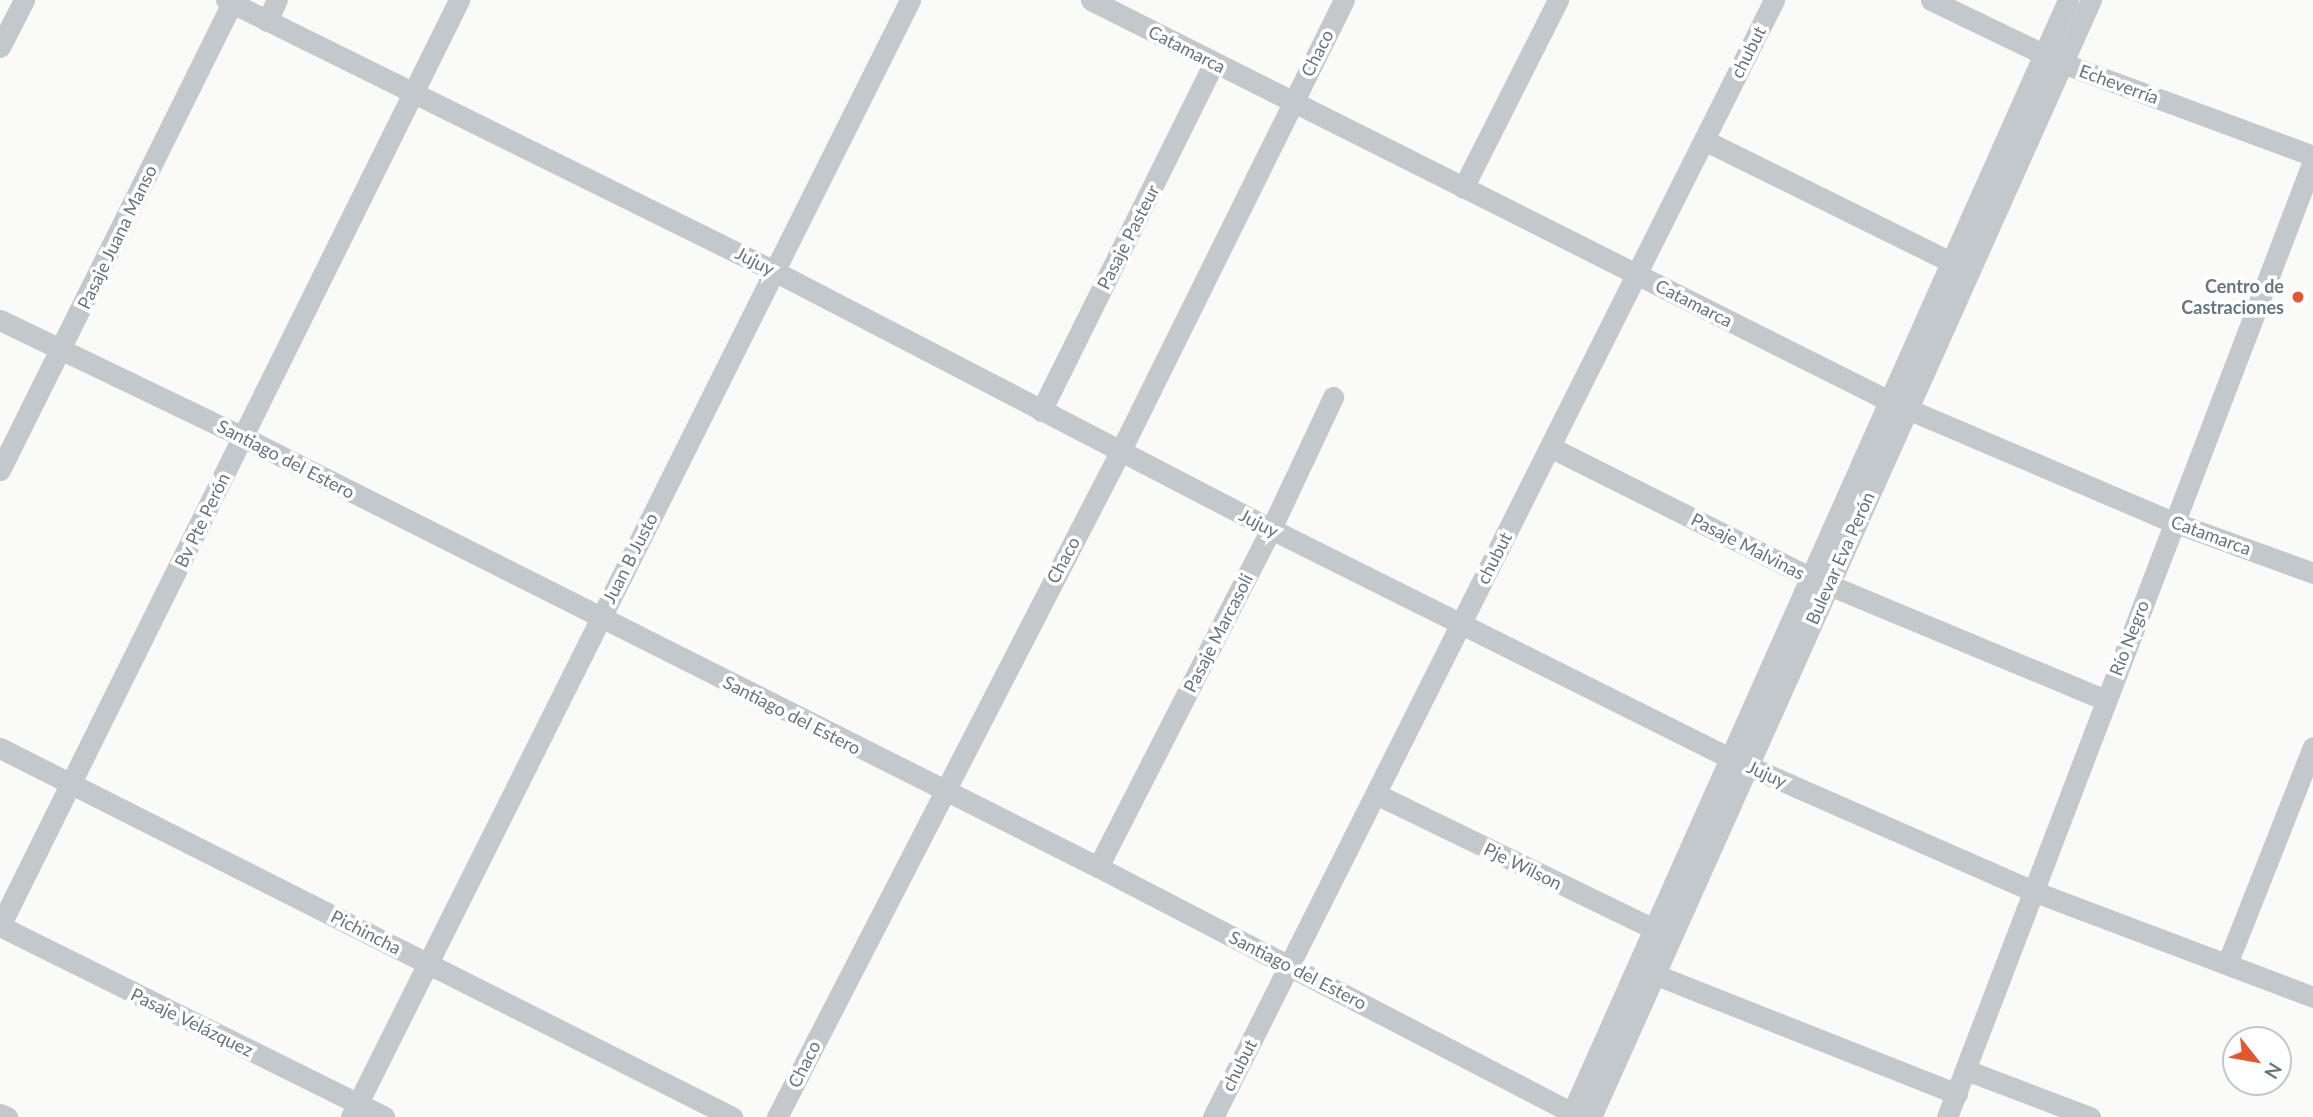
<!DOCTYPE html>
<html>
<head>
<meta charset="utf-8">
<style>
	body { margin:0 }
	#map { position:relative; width:2313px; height:1117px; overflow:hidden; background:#fafaf8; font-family:Lato,sans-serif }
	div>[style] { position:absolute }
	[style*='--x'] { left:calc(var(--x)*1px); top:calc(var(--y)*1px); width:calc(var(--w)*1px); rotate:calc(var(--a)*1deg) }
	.minor>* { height:21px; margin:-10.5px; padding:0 10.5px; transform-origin:10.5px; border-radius:10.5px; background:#c3c8cc }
	.dots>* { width:19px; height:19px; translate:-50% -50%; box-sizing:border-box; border:4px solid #fff; border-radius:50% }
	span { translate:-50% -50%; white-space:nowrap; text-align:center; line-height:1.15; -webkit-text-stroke:7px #fff; paint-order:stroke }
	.street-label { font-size:18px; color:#657683 }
	.poi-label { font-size:18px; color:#657683; font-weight:700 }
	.right { translate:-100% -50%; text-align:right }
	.north { position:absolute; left:2222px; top:1026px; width:70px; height:70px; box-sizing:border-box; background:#fff; border:2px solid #c1c8cd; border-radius:50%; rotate:121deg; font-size:19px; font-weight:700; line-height:28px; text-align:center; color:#657683 }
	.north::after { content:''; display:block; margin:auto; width:24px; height:32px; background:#e4572e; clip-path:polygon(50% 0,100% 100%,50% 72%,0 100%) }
</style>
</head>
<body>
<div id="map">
	<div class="minor">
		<div style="--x:226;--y:0;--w:611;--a:26.31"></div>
		<div style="--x:774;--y:271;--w:560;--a:27.43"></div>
		<div style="--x:1271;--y:529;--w:513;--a:26.52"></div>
		<div style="--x:1730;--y:758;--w:331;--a:23.7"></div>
		<div style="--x:2033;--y:891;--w:299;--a:20.7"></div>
		<div style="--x:1091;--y:0;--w:893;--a:26.68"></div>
		<div style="--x:1889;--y:401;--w:309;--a:23.1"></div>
		<div style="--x:2173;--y:522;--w:149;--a:20"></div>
		<div style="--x:1931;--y:0;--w:145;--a:25.7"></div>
		<div style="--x:2062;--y:63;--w:268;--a:20.3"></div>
		<div style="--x:267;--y:21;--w:23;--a:-65"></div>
		<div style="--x:0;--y:47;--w:53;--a:-62.9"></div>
		<div style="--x:1704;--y:140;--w:275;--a:26.3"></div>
		<div style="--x:1463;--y:188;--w:211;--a:-63.2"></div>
		<div style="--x:0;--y:320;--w:270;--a:25.7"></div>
		<div style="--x:243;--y:437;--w:957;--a:26.7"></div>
		<div style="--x:1098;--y:867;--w:543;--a:27.41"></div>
		<div style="--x:1041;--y:411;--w:389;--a:-63.6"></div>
		<div style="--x:1550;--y:447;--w:291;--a:26.6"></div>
		<div style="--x:1810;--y:577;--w:320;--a:22.6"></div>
		<div style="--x:0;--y:470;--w:521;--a:-63.58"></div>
		<div style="--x:0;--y:748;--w:820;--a:26.75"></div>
		<div style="--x:1376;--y:794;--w:323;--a:25.9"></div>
		<div style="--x:1098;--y:867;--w:380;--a:-62.9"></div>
		<div style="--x:1271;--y:529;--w:146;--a:-64.8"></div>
		<div style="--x:0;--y:926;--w:1034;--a:-63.63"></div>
		<div style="--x:0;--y:926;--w:429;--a:26.4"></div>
		<div style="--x:2227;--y:964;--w:233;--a:-68.4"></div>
		<div style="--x:1654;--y:974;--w:326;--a:21.6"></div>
		<div style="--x:1966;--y:1070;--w:133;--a:20.8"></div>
		<div style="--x:0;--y:1114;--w:8;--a:23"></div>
		<div style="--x:351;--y:1117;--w:1249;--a:-63.41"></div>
		<div style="--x:777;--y:1117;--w:748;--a:-62.72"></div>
		<div style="--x:1120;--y:452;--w:504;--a:-63.64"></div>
		<div style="--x:1213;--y:1117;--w:1250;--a:-63.33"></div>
		<div style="--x:1570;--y:1117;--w:1223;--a:-65.97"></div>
		<div style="--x:1591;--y:1117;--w:1224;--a:-65.89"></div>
		<div style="--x:1947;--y:1117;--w:1024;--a:-69.05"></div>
	</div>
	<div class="dots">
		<div style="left:2298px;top:297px;background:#e4572e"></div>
	</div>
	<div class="street-label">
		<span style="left:1187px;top:49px;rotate:27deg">Catamarca</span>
		<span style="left:1748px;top:52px;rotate:-63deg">chubut</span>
		<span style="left:1317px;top:53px;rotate:-63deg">Chaco</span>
		<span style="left:2119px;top:84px;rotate:20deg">Echeverría</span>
		<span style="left:117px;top:237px;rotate:-64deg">Pasaje Juana Manso</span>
		<span style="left:1128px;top:237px;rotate:-63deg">Pasaje Pasteur</span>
		<span style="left:755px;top:261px;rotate:27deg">Jujuy</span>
		<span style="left:1694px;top:303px;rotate:27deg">Catamarca</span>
		<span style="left:286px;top:459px;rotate:27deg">Santiago del Estero</span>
		<span style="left:202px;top:520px;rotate:-64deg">Bv Pte Perón</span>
		<span style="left:1259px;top:523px;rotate:27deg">Jujuy</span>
		<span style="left:2211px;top:535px;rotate:20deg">Catamarca</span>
		<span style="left:1748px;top:546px;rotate:27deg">Pasaje Malvinas</span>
		<span style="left:630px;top:558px;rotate:-63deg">Juan B Justo</span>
		<span style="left:1494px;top:558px;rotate:-63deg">chubut</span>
		<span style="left:1840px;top:558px;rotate:-66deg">Bulevar Eva Perón</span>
		<span style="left:1063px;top:560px;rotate:-62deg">Chaco</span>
		<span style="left:1218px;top:633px;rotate:-63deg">Pasaje Marcasoli</span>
		<span style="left:2129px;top:638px;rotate:-69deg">Río Negro</span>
		<span style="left:792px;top:715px;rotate:27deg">Santiago del Estero</span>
		<span style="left:1767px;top:774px;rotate:24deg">Jujuy</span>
		<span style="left:1523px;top:866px;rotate:26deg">Pje Wilson</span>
		<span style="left:366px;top:932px;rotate:27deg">Pichincha</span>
		<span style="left:1298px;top:970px;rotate:27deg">Santiago del Estero</span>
		<span style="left:192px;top:1022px;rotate:26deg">Pasaje Velázquez</span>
		<span style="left:804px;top:1064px;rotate:-63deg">Chaco</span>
		<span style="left:1239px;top:1065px;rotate:-63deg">chubut</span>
	</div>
	<div class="poi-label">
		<span class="right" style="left:2284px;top:297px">Centro de<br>Castraciones</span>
	</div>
	<div class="north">N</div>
</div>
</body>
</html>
